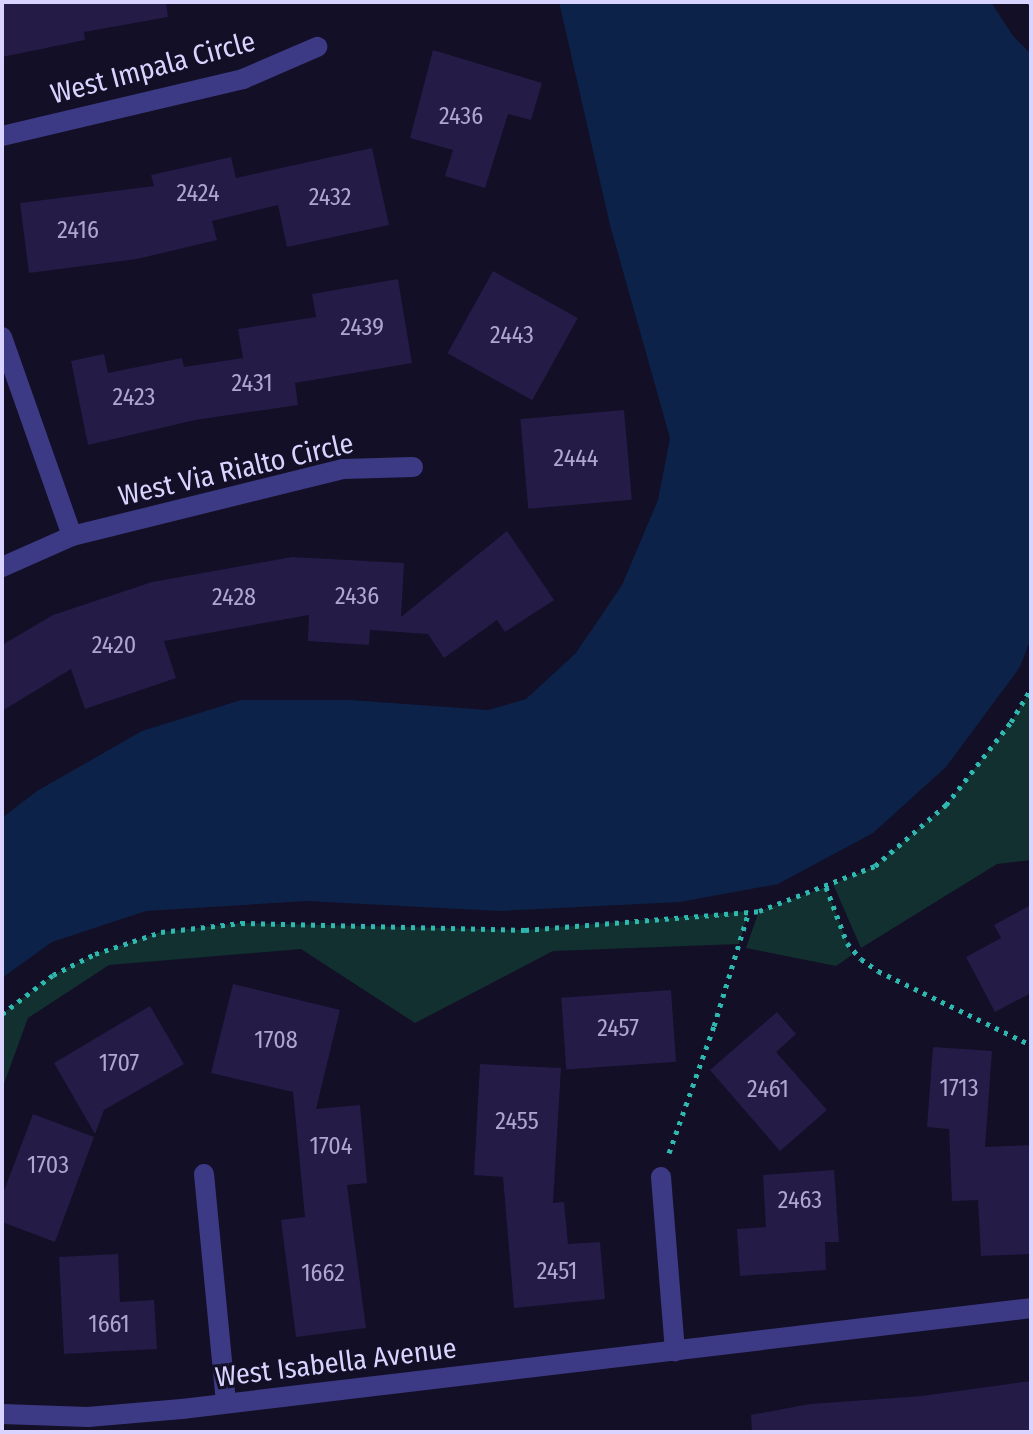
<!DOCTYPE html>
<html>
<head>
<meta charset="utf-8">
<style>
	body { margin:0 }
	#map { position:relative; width:1033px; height:1434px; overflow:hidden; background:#130f26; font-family:"Fira Sans Condensed",sans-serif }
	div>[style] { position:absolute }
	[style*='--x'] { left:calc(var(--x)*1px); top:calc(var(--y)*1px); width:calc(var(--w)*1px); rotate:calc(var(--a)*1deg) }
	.green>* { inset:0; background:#12302f }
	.water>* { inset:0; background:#0c2248 }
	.building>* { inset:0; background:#241b47; transform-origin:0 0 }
	.path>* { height:5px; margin-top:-2.5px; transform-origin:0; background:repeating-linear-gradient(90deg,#2fb8b0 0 4px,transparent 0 10px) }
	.minor>* { height:20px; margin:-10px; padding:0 10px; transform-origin:10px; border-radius:10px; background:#3d3a85 }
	span { translate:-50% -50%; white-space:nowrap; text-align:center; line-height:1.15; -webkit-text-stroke:6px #130f26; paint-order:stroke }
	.number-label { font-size:24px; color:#aca6d1 }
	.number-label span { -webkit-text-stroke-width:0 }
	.street-label { font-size:28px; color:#d9d4ff }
	.frame { position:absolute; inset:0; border:4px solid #d9d4ff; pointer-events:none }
</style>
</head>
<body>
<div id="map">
	<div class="green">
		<div style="clip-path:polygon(1031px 689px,1031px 860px,997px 864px,861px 948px,833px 884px,875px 866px,946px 805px,1011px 722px)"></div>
		<div style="clip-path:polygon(826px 887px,852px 955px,836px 966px,746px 948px,759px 911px)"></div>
		<div style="clip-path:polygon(749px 911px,739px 944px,553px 951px,415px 1023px,301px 949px,109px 965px,28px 1018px,2px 1089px,2px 1014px,53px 975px,95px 954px,161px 932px,241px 923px,525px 930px)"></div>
	</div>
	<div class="water">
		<div style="clip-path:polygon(559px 2px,991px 2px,1013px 36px,1031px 54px,1031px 638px,1020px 667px,946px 767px,873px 833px,778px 884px,680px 902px,499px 911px,306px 901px,146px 911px,52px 942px,2px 978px,2px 818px,37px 791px,142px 731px,241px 700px,350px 700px,488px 710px,526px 699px,576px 653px,622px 585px,658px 500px,670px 438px,610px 225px)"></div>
	</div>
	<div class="building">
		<div style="clip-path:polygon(2px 2px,166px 2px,168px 17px,84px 32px,85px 40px,2px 57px)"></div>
		<div style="clip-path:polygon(433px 50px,542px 83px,531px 120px,508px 114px,485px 188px,445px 176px,453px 150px,410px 138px)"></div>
		<div style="clip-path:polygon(372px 148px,389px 225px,287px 247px,278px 205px,212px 221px,217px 240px,137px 259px,29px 273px,20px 203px,154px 186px,151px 175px,231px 157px,236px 178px)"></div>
		<div style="left:493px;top:271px;width:97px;height:94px;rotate:29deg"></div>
		<div style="clip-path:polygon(398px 279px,412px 363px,295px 383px,298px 405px,195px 420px,88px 445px,71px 361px,104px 354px,108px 373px,182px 358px,184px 367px,243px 358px,238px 329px,316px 317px,312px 294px)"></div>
		<div style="left:624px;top:410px;width:90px;height:104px;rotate:85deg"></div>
		<div style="clip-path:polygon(507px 531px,554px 600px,505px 632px,497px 620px,444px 658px,428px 634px,370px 630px,369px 645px,308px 641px,309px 615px,164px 641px,176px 678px,85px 709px,71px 669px,2px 711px,2px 645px,53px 615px,152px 582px,292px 557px,404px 563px,401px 617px)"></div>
		<div style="clip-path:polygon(1031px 905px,1031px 993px,995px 1012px,966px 957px,1001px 938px,994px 925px)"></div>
		<div style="clip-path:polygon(233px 984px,340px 1010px,316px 1109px,360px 1105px,367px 1183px,347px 1185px,366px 1328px,296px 1337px,281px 1220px,305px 1217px,293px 1092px,211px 1073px)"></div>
		<div style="left:671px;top:990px;width:72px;height:110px;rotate:86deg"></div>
		<div style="clip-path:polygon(150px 1006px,184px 1064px,104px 1110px,95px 1134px,54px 1063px)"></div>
		<div style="clip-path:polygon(777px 1012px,796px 1034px,776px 1052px,827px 1110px,780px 1151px,710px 1070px)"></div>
		<div style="clip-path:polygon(933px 1047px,992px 1051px,985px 1147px,1031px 1145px,1031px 1254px,981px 1256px,978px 1200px,952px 1201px,949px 1129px,927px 1127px)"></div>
		<div style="clip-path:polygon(480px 1064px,561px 1068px,553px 1203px,564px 1202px,568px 1244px,600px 1242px,605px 1299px,514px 1308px,503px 1177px,474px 1175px)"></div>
		<div style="clip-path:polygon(33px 1114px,94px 1137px,55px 1242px,2px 1222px,2px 1196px)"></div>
		<div style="clip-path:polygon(834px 1170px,839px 1242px,825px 1242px,826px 1270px,740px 1276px,737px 1229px,766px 1227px,763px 1175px)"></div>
		<div style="clip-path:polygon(118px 1254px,120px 1302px,154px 1300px,157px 1349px,64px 1354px,59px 1257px)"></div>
		<div style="clip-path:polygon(1031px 1381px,1031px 1432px,752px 1432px,751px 1415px,810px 1404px,922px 1396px)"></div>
	</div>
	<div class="path">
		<div style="--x:1030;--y:2;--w:1;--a:45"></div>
		<div style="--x:826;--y:887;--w:60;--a:69.4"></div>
		<div style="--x:847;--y:943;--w:21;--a:49"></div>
		<div style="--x:861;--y:959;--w:21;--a:35"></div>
		<div style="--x:878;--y:971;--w:170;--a:25.8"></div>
		<div style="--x:2;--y:1014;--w:64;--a:-37.4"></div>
		<div style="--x:53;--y:975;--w:47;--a:-26.6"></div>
		<div style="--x:95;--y:954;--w:70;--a:-18.4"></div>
		<div style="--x:161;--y:932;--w:81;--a:-6.4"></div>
		<div style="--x:241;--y:923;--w:284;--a:1.4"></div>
		<div style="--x:525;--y:930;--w:235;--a:-4.6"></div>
		<div style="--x:759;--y:911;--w:124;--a:-21.2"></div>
		<div style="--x:875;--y:866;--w:94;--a:-40.7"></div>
		<div style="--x:946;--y:805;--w:105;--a:-51.9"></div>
		<div style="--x:1011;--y:722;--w:39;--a:-59"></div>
		<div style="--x:669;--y:1153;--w:135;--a:-70.5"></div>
		<div style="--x:714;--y:1026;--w:120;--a:-73.1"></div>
	</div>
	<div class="minor">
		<div style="--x:2;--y:136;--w:248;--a:-13.3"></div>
		<div style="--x:243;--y:79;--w:81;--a:-23.4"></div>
		<div style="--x:2;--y:337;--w:211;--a:70.6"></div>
		<div style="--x:2;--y:567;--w:77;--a:-23.9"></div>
		<div style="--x:72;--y:536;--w:279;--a:-13.9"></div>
		<div style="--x:343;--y:469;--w:70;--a:-1.6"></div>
		<div style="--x:204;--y:1174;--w:230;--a:84.5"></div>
		<div style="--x:661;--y:1177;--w:175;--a:85.4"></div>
		<div style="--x:2;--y:1414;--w:86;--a:2"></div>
		<div style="--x:88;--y:1417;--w:94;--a:-4.9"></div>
		<div style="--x:182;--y:1409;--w:855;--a:-6.78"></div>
	</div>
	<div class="number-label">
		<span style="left:461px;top:117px">2436</span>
		<span style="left:198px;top:194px">2424</span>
		<span style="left:330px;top:198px">2432</span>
		<span style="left:78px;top:231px">2416</span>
		<span style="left:362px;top:328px">2439</span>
		<span style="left:512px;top:336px">2443</span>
		<span style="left:252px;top:384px">2431</span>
		<span style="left:134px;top:398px">2423</span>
		<span style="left:576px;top:459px">2444</span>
		<span style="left:357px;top:597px">2436</span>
		<span style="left:234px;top:598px">2428</span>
		<span style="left:114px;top:646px">2420</span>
		<span style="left:618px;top:1029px">2457</span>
		<span style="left:276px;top:1041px">1708</span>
		<span style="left:119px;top:1064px">1707</span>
		<span style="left:959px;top:1089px">1713</span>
		<span style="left:768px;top:1090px">2461</span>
		<span style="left:517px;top:1122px">2455</span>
		<span style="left:331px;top:1147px">1704</span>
		<span style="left:48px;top:1166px">1703</span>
		<span style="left:800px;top:1201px">2463</span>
		<span style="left:557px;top:1272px">2451</span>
		<span style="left:323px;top:1274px">1662</span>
		<span style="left:109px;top:1325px">1661</span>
	</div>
	<div class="street-label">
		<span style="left:153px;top:68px;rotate:-15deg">West Impala Circle</span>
		<span style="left:236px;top:470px;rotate:-13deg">West Via Rialto Circle</span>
		<span style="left:336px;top:1363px;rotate:-7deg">West Isabella Avenue</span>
	</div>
	<div class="frame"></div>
</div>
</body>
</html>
